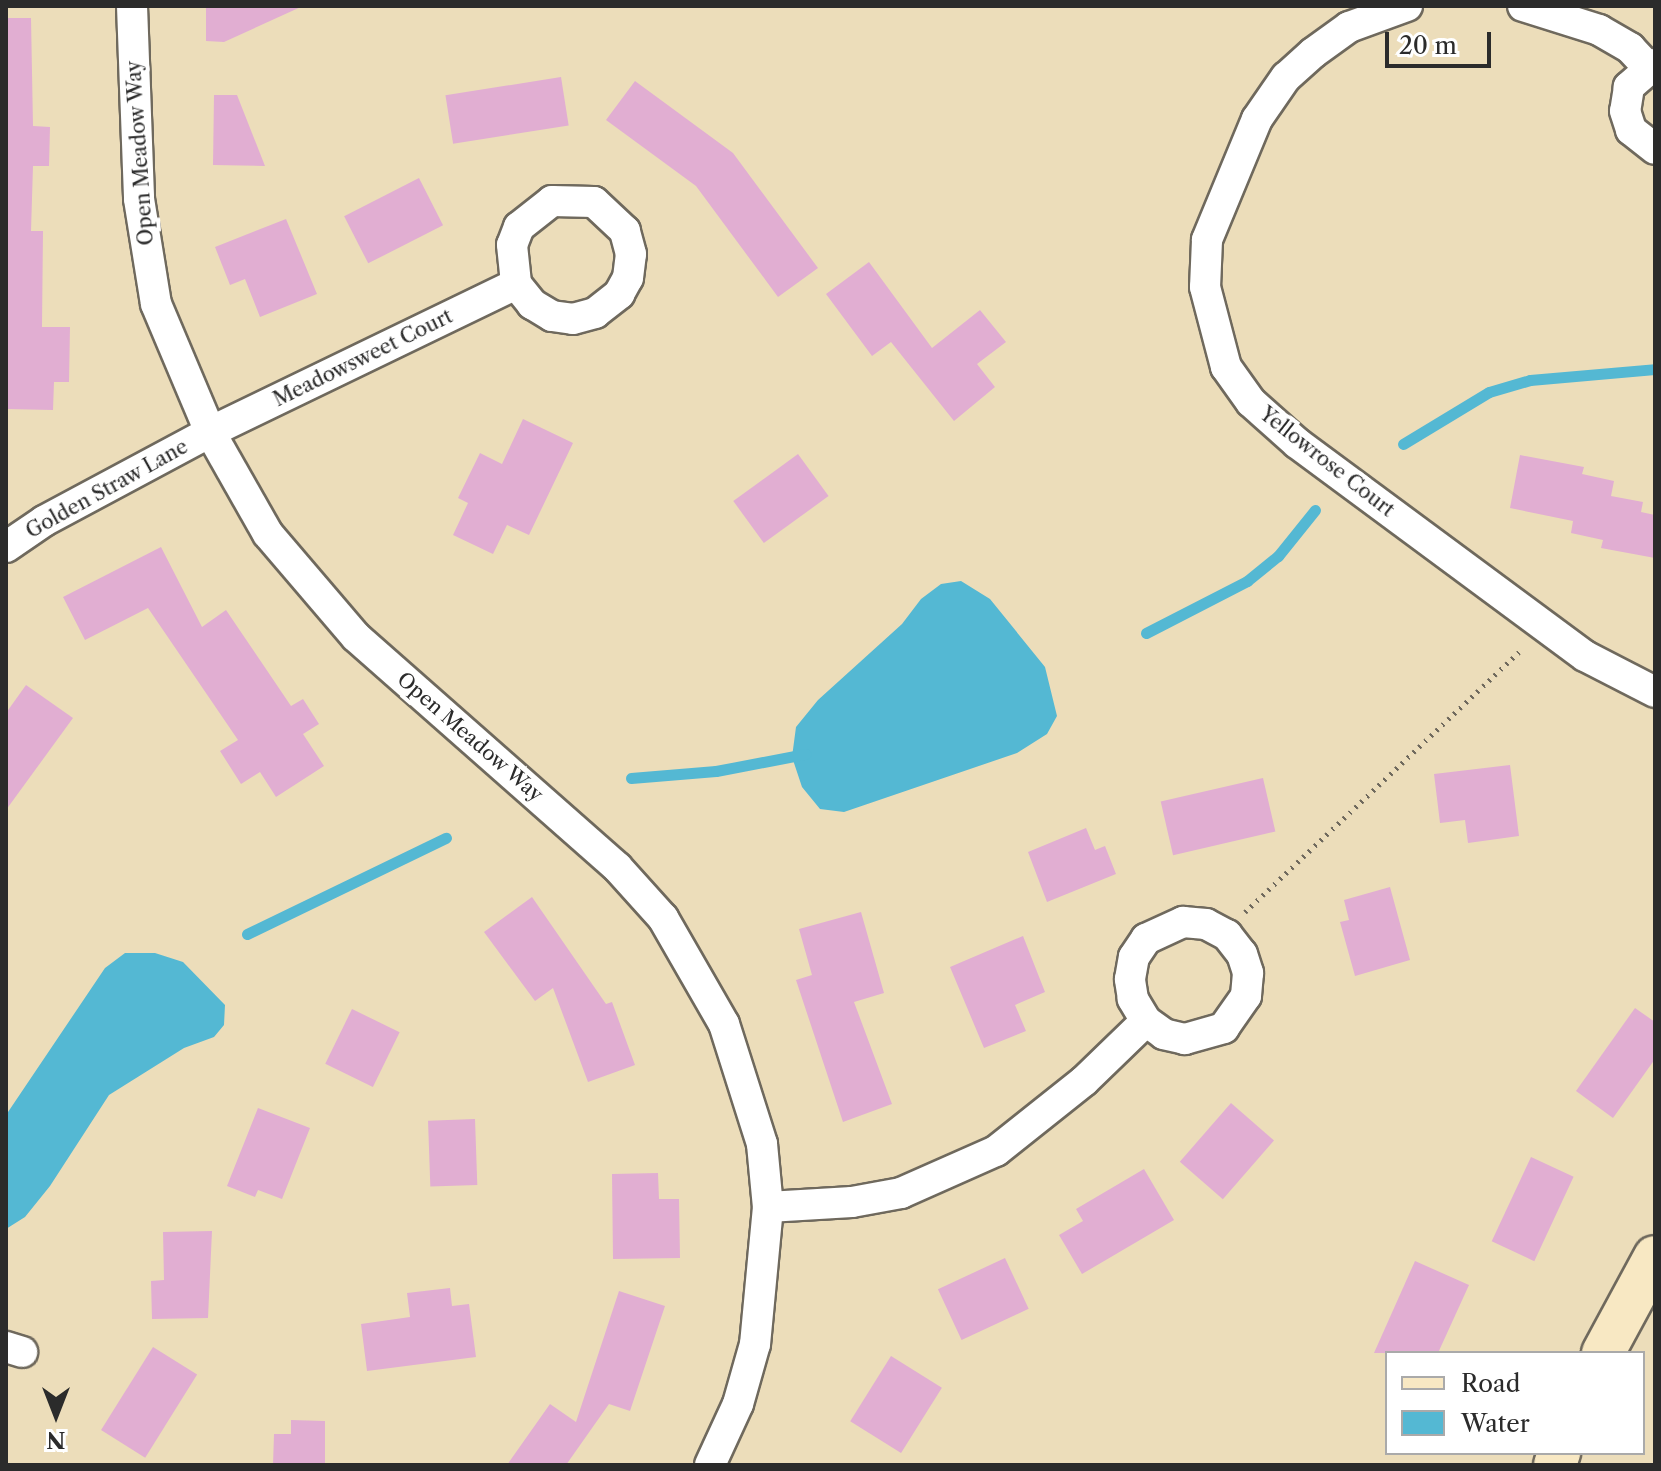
<!DOCTYPE html>
<html>
<head>
<meta charset="utf-8">
<style>
	body { margin:0 }
	#map { position:relative; width:1661px; height:1471px; overflow:hidden; background:#ecddba; font-family:"Libre Caslon Text",serif }
	div>[style] { position:absolute }
	[style*='--x'] { left:calc(var(--x)*1px); top:calc(var(--y)*1px); width:calc(var(--w)*1px); rotate:calc(var(--a)*1deg) }
	.water>* { inset:0; background:#54b8d3 }
	.stream>* { height:11px; margin:-5.5px; padding:0 5.5px; transform-origin:5.5px; border-radius:5.5px; background:#54b8d3 }
	.building>* { inset:0; background:#e1aed2; transform-origin:0 0 }
	.path>* { height:5px; margin-top:-2.5px; transform-origin:0; background:repeating-linear-gradient(90deg,#6f695d 0 2px,transparent 0 8px) }
	.roads { filter:drop-shadow(2px 0 #6f695d) drop-shadow(-2px 0 #6f695d) drop-shadow(0 2px #6f695d) drop-shadow(0 -2px #6f695d) }
	.street>* { height:30px; margin:-15px; padding:0 15px; transform-origin:15px; border-radius:15px; background:#fff }
	.secondary>* { height:42px; margin:-21px; padding:0 21px; transform-origin:21px; border-radius:21px; background:#f8e8c3 }
	span { translate:-50% -50%; white-space:nowrap; text-align:center; line-height:1.15; -webkit-text-stroke:8px #fff; paint-order:stroke }
	.street-label { font-size:20px; color:#2b2b2b }
	.frame { position:absolute; inset:0; border:8px solid #2b2b2b; pointer-events:none }
	.legend { position:absolute; left:1385px; top:1351px; width:260px; height:104px; box-sizing:border-box; background:#fff; border:2px solid #aaa; margin:0; padding:10px 14px; list-style:none; font-size:24px; color:#2b2b2b }
	.legend li { display:flex; align-items:center; gap:16px; height:40px }
	.legend b { width:40px; border:2px solid #aaa }
	.north { position:absolute; left:16px; top:1375px; width:80px; height:80px; -webkit-text-stroke:6px #fff; paint-order:stroke; rotate:180deg; font-size:22px; font-weight:700; line-height:32px; text-align:center; color:#2b2b2b }
	.north::after { content:''; display:block; margin:auto; width:28px; height:36px; background:#2b2b2b; clip-path:polygon(50% 0,100% 100%,50% 72%,0 100%) }
	.scale { position:absolute; left:1385px; top:32px; width:106px; height:36px; box-sizing:border-box; border:4px solid #2b2b2b; border-top:0; padding-left:10px; font-size:24px; line-height:28px; white-space:nowrap; color:#2b2b2b; -webkit-text-stroke:6px #fff; paint-order:stroke }
</style>
</head>
<body>
<div id="map">
	<div class="water">
		<div style="clip-path:polygon(961px 581px,990px 599px,1045px 667px,1057px 716px,1047px 734px,1017px 753px,844px 812px,820px 809px,802px 787px,792px 757px,796px 727px,818px 700px,902px 624px,921px 599px,941px 584px)"></div>
		<div style="clip-path:polygon(125px 953px,155px 953px,183px 962px,225px 1005px,224px 1025px,214px 1037px,184px 1048px,109px 1095px,50px 1186px,25px 1217px,6px 1229px,6px 1115px,105px 968px)"></div>
	</div>
	<div class="stream">
		<div style="--x:1403;--y:444;--w:100;--a:-31.2"></div>
		<div style="--x:1489;--y:392;--w:43;--a:-16.3"></div>
		<div style="--x:1530;--y:380;--w:125;--a:-5"></div>
		<div style="--x:1146;--y:633;--w:114;--a:-27.2"></div>
		<div style="--x:1247;--y:581;--w:40;--a:-39"></div>
		<div style="--x:1278;--y:556;--w:59;--a:-51.2"></div>
		<div style="--x:631;--y:778;--w:85;--a:-4.7"></div>
		<div style="--x:716;--y:771;--w:91;--a:-10.8"></div>
		<div style="--x:247;--y:934;--w:221;--a:-25.8"></div>
	</div>
	<div class="building">
		<div style="clip-path:polygon(206px 6px,303px 6px,224px 42px,206px 41px)"></div>
		<div style="clip-path:polygon(6px 18px,31px 18px,33px 126px,50px 127px,49px 166px,33px 166px,31px 231px,43px 231px,42px 327px,70px 327px,69px 382px,54px 382px,53px 410px,6px 409px)"></div>
		<div style="left:561px;top:77px;width:49px;height:117px;rotate:81deg"></div>
		<div style="clip-path:polygon(635px 81px,733px 153px,818px 268px,778px 297px,696px 186px,606px 120px)"></div>
		<div style="clip-path:polygon(214px 95px,237px 95px,265px 166px,213px 165px)"></div>
		<div style="left:419px;top:178px;width:53px;height:84px;rotate:63deg"></div>
		<div style="clip-path:polygon(286px 219px,317px 294px,260px 317px,245px 279px,230px 285px,215px 247px)"></div>
		<div style="clip-path:polygon(869px 262px,932px 348px,980px 310px,1006px 342px,977px 364px,995px 387px,954px 421px,891px 342px,872px 356px,826px 294px)"></div>
		<div style="clip-path:polygon(523px 419px,573px 443px,529px 535px,507px 525px,493px 554px,453px 535px,468px 503px,458px 498px,480px 453px,502px 464px)"></div>
		<div style="left:798px;top:454px;width:52px;height:80px;rotate:54deg"></div>
		<div style="clip-path:polygon(1520px 455px,1584px 467px,1582px 474px,1614px 481px,1611px 496px,1643px 502px,1641px 512px,1655px 515px,1655px 558px,1601px 548px,1603px 540px,1571px 533px,1573px 521px,1510px 508px)"></div>
		<div style="clip-path:polygon(161px 547px,202px 627px,226px 610px,291px 706px,303px 699px,319px 724px,303px 734px,324px 766px,276px 797px,260px 772px,241px 784px,220px 751px,238px 740px,148px 608px,85px 640px,63px 597px)"></div>
		<div style="clip-path:polygon(26px 685px,73px 718px,6px 810px,6px 713px)"></div>
		<div style="clip-path:polygon(1510px 765px,1519px 836px,1468px 843px,1465px 820px,1440px 823px,1434px 774px)"></div>
		<div style="left:1263px;top:778px;width:55px;height:105px;rotate:77deg"></div>
		<div style="clip-path:polygon(1086px 828px,1095px 850px,1105px 846px,1116px 874px,1047px 902px,1028px 852px)"></div>
		<div style="clip-path:polygon(1390px 887px,1410px 960px,1355px 976px,1340px 922px,1349px 920px,1344px 900px)"></div>
		<div style="clip-path:polygon(532px 897px,606px 1004px,612px 1002px,635px 1065px,588px 1082px,553px 988px,535px 1001px,484px 932px)"></div>
		<div style="clip-path:polygon(861px 912px,884px 993px,854px 1002px,892px 1104px,843px 1122px,796px 980px,812px 975px,799px 929px)"></div>
		<div style="clip-path:polygon(1023px 936px,1045px 992px,1015px 1005px,1026px 1031px,984px 1048px,950px 967px)"></div>
		<div style="clip-path:polygon(1635px 1008px,1655px 1022px,1655px 1059px,1613px 1118px,1576px 1091px)"></div>
		<div style="left:352px;top:1009px;width:53px;height:61px;rotate:26deg"></div>
		<div style="left:1231px;top:1103px;width:57px;height:78px;rotate:41deg"></div>
		<div style="clip-path:polygon(258px 1108px,310px 1128px,282px 1199px,258px 1190px,255px 1197px,227px 1186px)"></div>
		<div style="left:475px;top:1119px;width:66px;height:47px;rotate:88deg"></div>
		<div style="left:1531px;top:1157px;width:47px;height:93px;rotate:25deg"></div>
		<div style="clip-path:polygon(1144px 1169px,1174px 1220px,1082px 1274px,1059px 1235px,1083px 1221px,1076px 1209px)"></div>
		<div style="clip-path:polygon(658px 1173px,659px 1199px,679px 1199px,680px 1258px,613px 1259px,612px 1174px)"></div>
		<div style="clip-path:polygon(212px 1231px,208px 1318px,152px 1319px,151px 1281px,164px 1280px,163px 1232px)"></div>
		<div style="left:1005px;top:1258px;width:56px;height:74px;rotate:65deg"></div>
		<div style="clip-path:polygon(1415px 1261px,1469px 1285px,1438px 1353px,1374px 1353px)"></div>
		<div style="clip-path:polygon(450px 1288px,452px 1306px,469px 1304px,476px 1357px,367px 1371px,361px 1324px,410px 1317px,407px 1293px)"></div>
		<div style="clip-path:polygon(619px 1291px,665px 1306px,630px 1411px,609px 1404px,566px 1465px,507px 1465px,550px 1404px,576px 1422px)"></div>
		<div style="left:153px;top:1347px;width:52px;height:98px;rotate:32deg"></div>
		<div style="left:891px;top:1356px;width:60px;height:77px;rotate:32deg"></div>
		<div style="clip-path:polygon(291px 1420px,325px 1421px,325px 1465px,273px 1465px,274px 1434px,291px 1434px)"></div>
	</div>
	<div class="path">
		<div style="--x:1245;--y:912;--w:382;--a:-43.5"></div>
	</div>
	<div class="roads">
		<div class="street">
			<div style="--x:132;--y:6;--w:193;--a:87.9"></div>
			<div style="--x:139;--y:199;--w:106;--a:80.8"></div>
			<div style="--x:156;--y:304;--w:139;--a:67.1"></div>
			<div style="--x:210;--y:432;--w:117;--a:60.4"></div>
			<div style="--x:268;--y:534;--w:135;--a:49.5"></div>
			<div style="--x:356;--y:637;--w:348;--a:41.4"></div>
			<div style="--x:617;--y:867;--w:69;--a:48"></div>
			<div style="--x:663;--y:918;--w:122;--a:60.1"></div>
			<div style="--x:724;--y:1024;--w:126;--a:72.4"></div>
			<div style="--x:762;--y:1144;--w:63;--a:84.6"></div>
			<div style="--x:768;--y:1207;--w:138;--a:95.4"></div>
			<div style="--x:755;--y:1344;--w:62;--a:105.8"></div>
			<div style="--x:738;--y:1404;--w:67;--a:114.7"></div>
			<div style="--x:1407;--y:6;--w:62;--a:160.1"></div>
			<div style="--x:1349;--y:27;--w:44;--a:144.2"></div>
			<div style="--x:1313;--y:53;--w:36;--a:138"></div>
			<div style="--x:1286;--y:77;--w:51;--a:124.6"></div>
			<div style="--x:1257;--y:119;--w:131;--a:112.5"></div>
			<div style="--x:1207;--y:240;--w:47;--a:92.4"></div>
			<div style="--x:1205;--y:287;--w:83;--a:75.3"></div>
			<div style="--x:1226;--y:367;--w:43;--a:54.5"></div>
			<div style="--x:1251;--y:402;--w:62;--a:41.7"></div>
			<div style="--x:1297;--y:443;--w:358;--a:36.5"></div>
			<div style="--x:1585;--y:656;--w:79;--a:27.2"></div>
			<div style="--x:1523;--y:6;--w:80;--a:17.5"></div>
			<div style="--x:1599;--y:30;--w:36;--a:30"></div>
			<div style="--x:1630;--y:48;--w:25;--a:47"></div>
			<div style="--x:1655;--y:64;--w:35;--a:139"></div>
			<div style="--x:1629;--y:87;--w:24;--a:99"></div>
			<div style="--x:1625;--y:111;--w:20;--a:72"></div>
			<div style="--x:1631;--y:130;--w:31;--a:38"></div>
			<div style="--x:6;--y:547;--w:46;--a:-34.4"></div>
			<div style="--x:44;--y:521;--w:188;--a:-28.2"></div>
			<div style="--x:210;--y:432;--w:340;--a:-25.8"></div>
			<div style="--x:516;--y:284;--w:26;--a:51"></div>
			<div style="--x:532;--y:304;--w:23;--a:31"></div>
			<div style="--x:552;--y:316;--w:21;--a:8"></div>
			<div style="--x:573;--y:319;--w:23;--a:-15"></div>
			<div style="--x:595;--y:313;--w:31;--a:-38"></div>
			<div style="--x:619;--y:294;--w:18;--a:-61"></div>
			<div style="--x:628;--y:278;--w:24;--a:-83"></div>
			<div style="--x:631;--y:254;--w:24;--a:-105"></div>
			<div style="--x:625;--y:231;--w:42;--a:-136.9"></div>
			<div style="--x:594;--y:202;--w:42;--a:-178.6"></div>
			<div style="--x:552;--y:201;--w:42;--a:141.8"></div>
			<div style="--x:519;--y:227;--w:19;--a:111"></div>
			<div style="--x:512;--y:245;--w:39;--a:84"></div>
			<div style="--x:768;--y:1207;--w:84;--a:-3.4"></div>
			<div style="--x:852;--y:1202;--w:50;--a:-10.4"></div>
			<div style="--x:901;--y:1193;--w:104;--a:-23.9"></div>
			<div style="--x:996;--y:1151;--w:112;--a:-38.5"></div>
			<div style="--x:1084;--y:1081;--w:86;--a:-44.1"></div>
			<div style="--x:1146;--y:1021;--w:26;--a:-121"></div>
			<div style="--x:1133;--y:999;--w:20;--a:-99"></div>
			<div style="--x:1130;--y:979;--w:22;--a:-80"></div>
			<div style="--x:1134;--y:957;--w:22;--a:-56"></div>
			<div style="--x:1146;--y:939;--w:41;--a:-24.7"></div>
			<div style="--x:1183;--y:922;--w:23;--a:5"></div>
			<div style="--x:1206;--y:924;--w:24;--a:28"></div>
			<div style="--x:1227;--y:935;--w:24;--a:52"></div>
			<div style="--x:1242;--y:954;--w:20;--a:72"></div>
			<div style="--x:1248;--y:973;--w:23;--a:95"></div>
			<div style="--x:1246;--y:996;--w:39;--a:125"></div>
			<div style="--x:1224;--y:1028;--w:41;--a:164.2"></div>
			<div style="--x:1185;--y:1039;--w:22;--a:-167"></div>
			<div style="--x:1164;--y:1034;--w:22;--a:-144"></div>
			<div style="--x:6;--y:1347;--w:17;--a:17"></div>
		</div>
		<div class="secondary">
			<div style="--x:1603;--y:1353;--w:109;--a:-61.6"></div>
			<div style="--x:1555;--y:1465;--w:13;--a:-72"></div>
		</div>
	</div>
	<div class="street-label">
		<span style="left:140px;top:153px;rotate:-94deg">Open Meadow Way</span>
		<span style="left:363px;top:358px;rotate:-26deg">Meadowsweet Court</span>
		<span style="left:1327px;top:462px;rotate:38deg">Yellowrose Court</span>
		<span style="left:107px;top:489px;rotate:-29deg">Golden Straw Lane</span>
		<span style="left:470px;top:737px;rotate:41deg">Open Meadow Way</span>
	</div>
	<div class="frame"></div>
	<ul class="legend">
	<li><b style="height:10px;background:#f8e8c3"></b>Road</li>
	<li><b style="height:22px;background:#54b8d3"></b>Water</li>
	</ul>
	<div class="north">N</div>
	<div class="scale">20 m</div>
</div>
</body>
</html>
